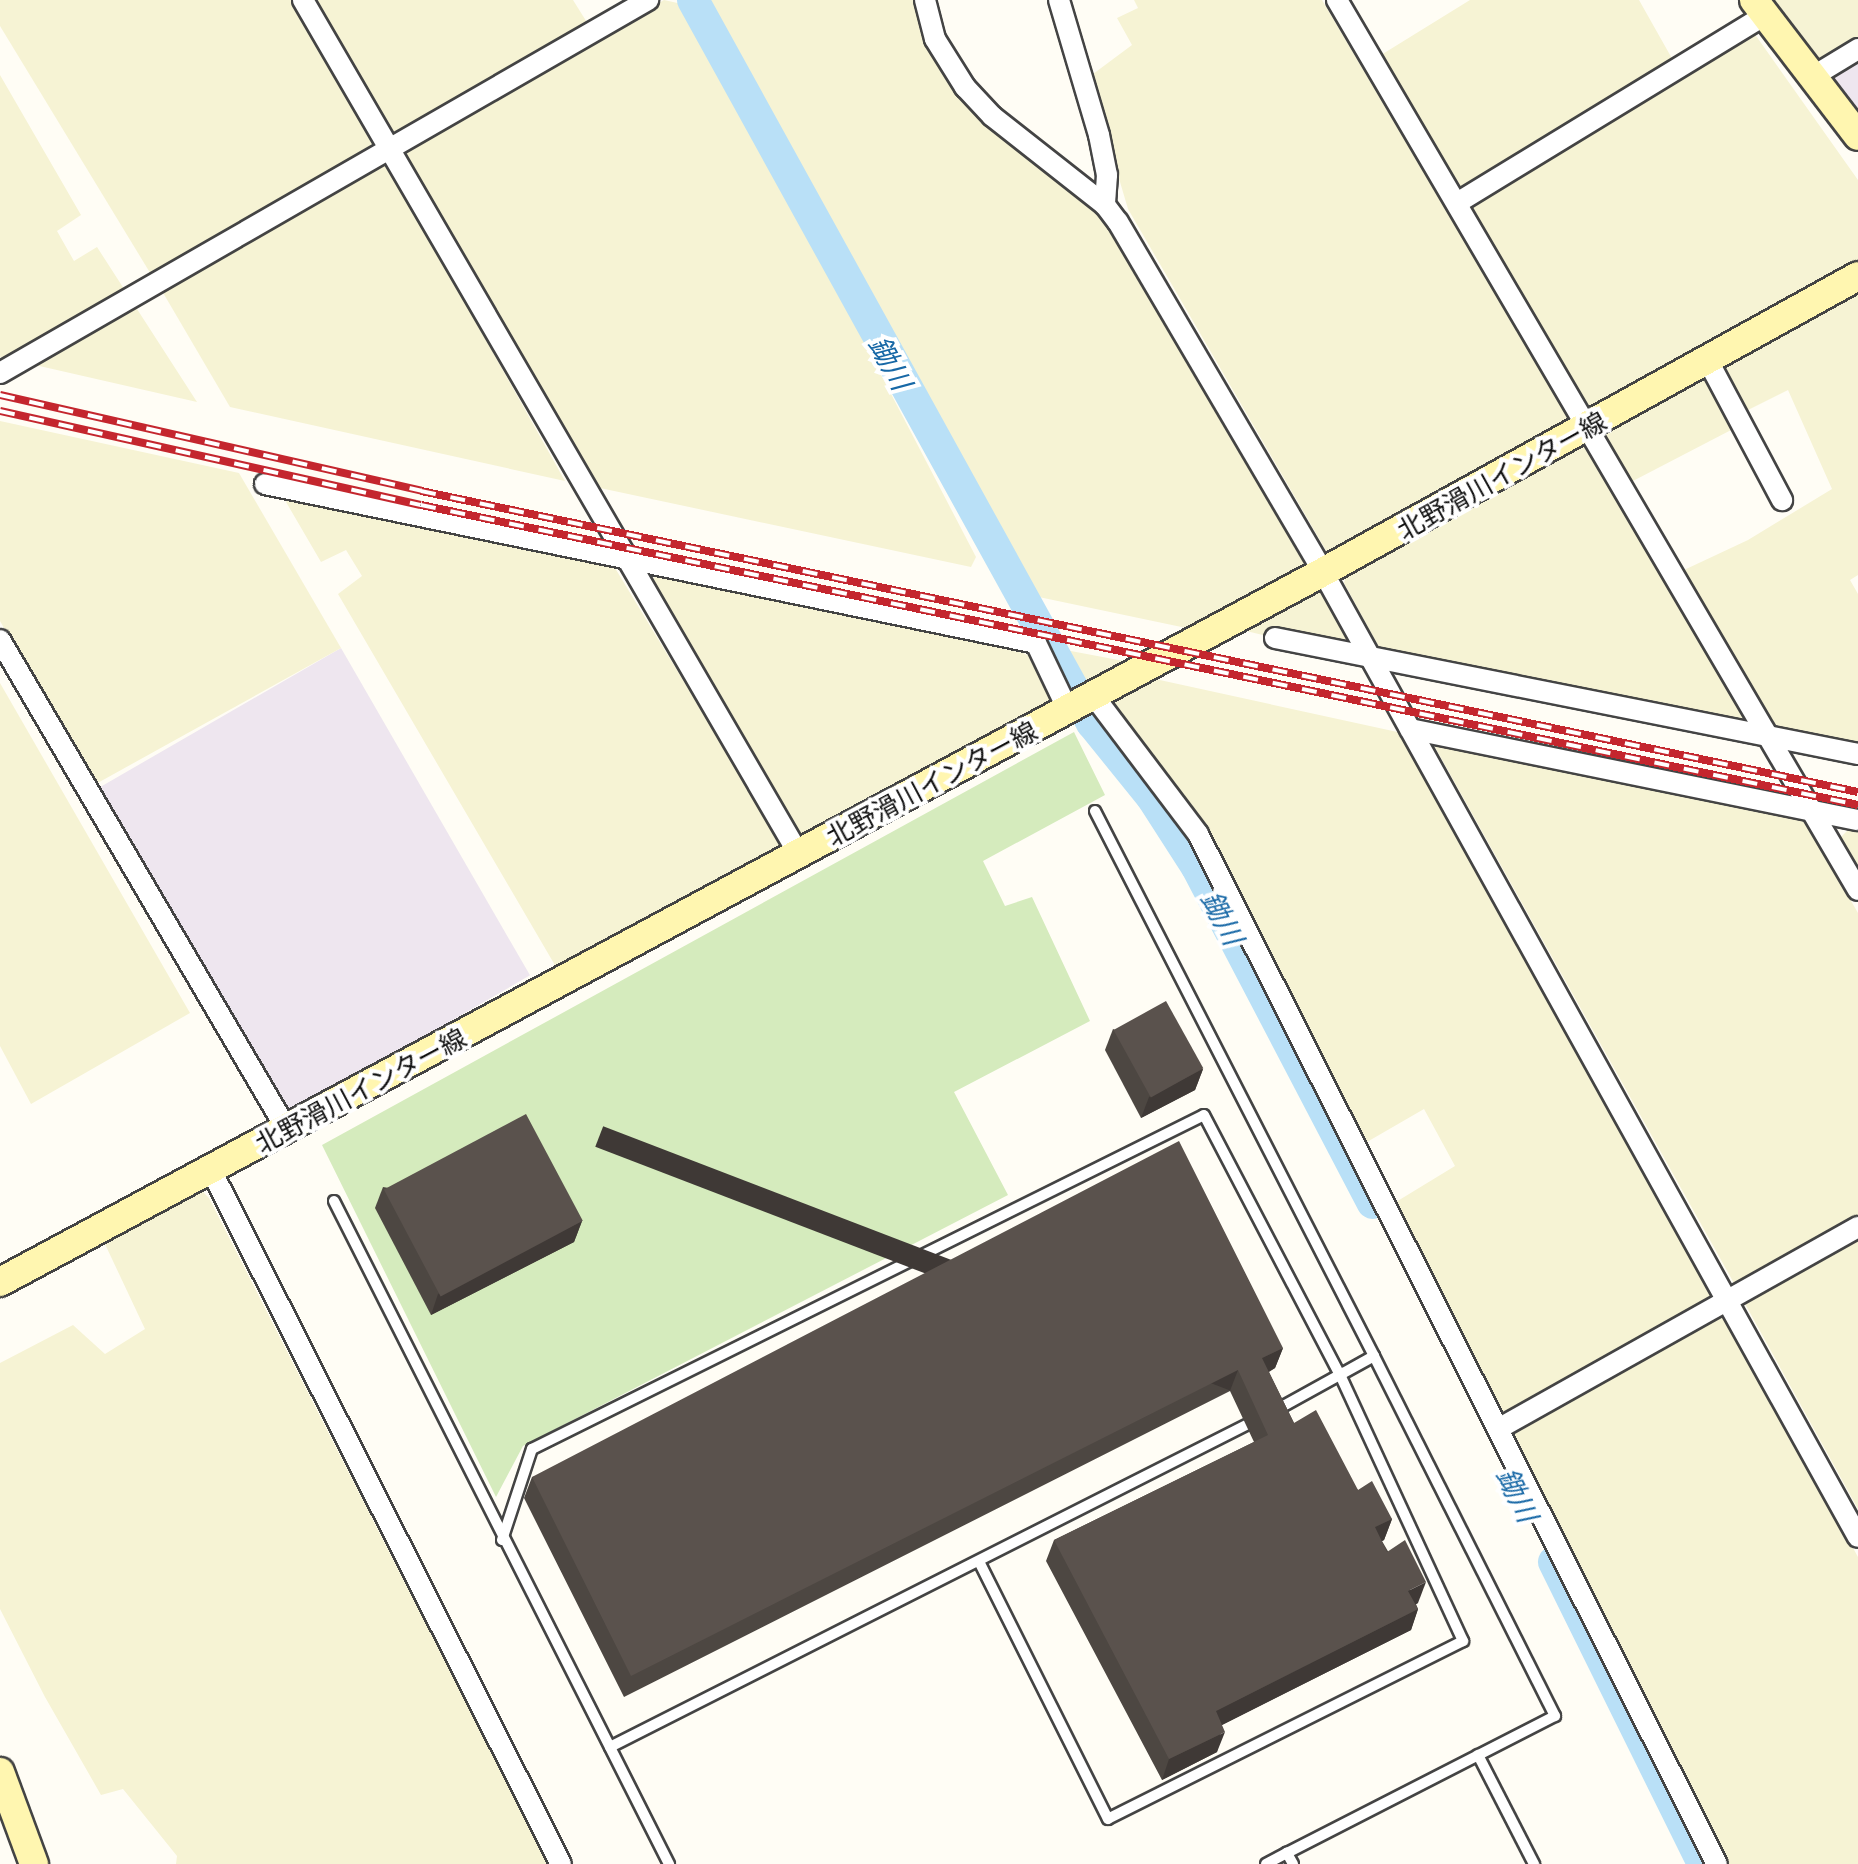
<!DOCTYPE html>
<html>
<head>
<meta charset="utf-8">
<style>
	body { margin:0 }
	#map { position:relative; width:1858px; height:1864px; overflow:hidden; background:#fffdf5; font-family:Georgia,"Noto Sans JP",serif }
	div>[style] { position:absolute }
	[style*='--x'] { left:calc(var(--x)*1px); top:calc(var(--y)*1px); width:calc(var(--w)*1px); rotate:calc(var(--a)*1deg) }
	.industrial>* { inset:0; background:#eee6ef; transform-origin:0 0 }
	.farmland>* { inset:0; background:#f6f3d4 }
	.green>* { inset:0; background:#d5ebbd }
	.river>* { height:32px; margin:-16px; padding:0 16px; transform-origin:16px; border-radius:16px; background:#b9e0f7 }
	.roads { filter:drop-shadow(2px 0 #444) drop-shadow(-2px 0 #444) drop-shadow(0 2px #444) drop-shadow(0 -2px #444) }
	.lane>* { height:10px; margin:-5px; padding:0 5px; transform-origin:5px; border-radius:5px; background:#fff }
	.street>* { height:20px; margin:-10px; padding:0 10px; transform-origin:10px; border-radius:10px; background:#fff }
	.secondary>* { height:28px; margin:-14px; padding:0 14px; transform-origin:14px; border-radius:14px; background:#fff6b0 }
	.rail>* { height:8px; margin-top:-4px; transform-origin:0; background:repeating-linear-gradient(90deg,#fff 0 15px,#c4262e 0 30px); box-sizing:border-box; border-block:2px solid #c4262e }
	.wall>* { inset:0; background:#4d4742 }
	.shaded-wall>* { inset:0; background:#3f3936; transform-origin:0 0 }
	.building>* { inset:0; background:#5a524d; transform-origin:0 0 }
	span { translate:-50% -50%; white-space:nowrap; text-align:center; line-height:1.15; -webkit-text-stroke:8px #fff; paint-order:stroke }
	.street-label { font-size:26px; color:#111 }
	.water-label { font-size:28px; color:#1768a6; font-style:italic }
</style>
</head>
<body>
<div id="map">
	<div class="industrial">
		<div style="clip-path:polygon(1858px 58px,1858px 112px,1830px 76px)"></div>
		<div style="left:341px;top:648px;width:378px;height:282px;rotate:60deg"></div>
	</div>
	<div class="farmland">
		<div style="clip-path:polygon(0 0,294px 0,376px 142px,152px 276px,0 26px)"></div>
		<div style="clip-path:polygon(313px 0,573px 0,588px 24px,397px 132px,389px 131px)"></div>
		<div style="clip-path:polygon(664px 0,682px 4px,853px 321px,976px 557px,971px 567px,600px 488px,404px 154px,406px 146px)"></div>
		<div style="clip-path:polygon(702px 0,920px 0,918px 20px,930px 48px,1106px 215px,1277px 502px,1272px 508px,1308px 567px,1191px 629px,1034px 596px)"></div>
		<div style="clip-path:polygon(1134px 0,1322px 0,1569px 419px,1328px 554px,1128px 209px,1089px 77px,1132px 45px,1117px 18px,1138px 8px)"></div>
		<div style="clip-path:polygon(1470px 0,1639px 0,1683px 78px,1754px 33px,1858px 180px,1858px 261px,1585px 410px,1381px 55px)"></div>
		<div style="clip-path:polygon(1773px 0,1858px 0,1858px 41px,1821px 63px)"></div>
		<div style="clip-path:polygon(0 75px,81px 215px,57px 231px,74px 261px,97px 247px,197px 402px,0 357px)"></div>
		<div style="clip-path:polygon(384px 163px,389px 167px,565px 481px,230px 407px,162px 291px)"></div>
		<div style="clip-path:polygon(1858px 293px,1858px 575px,1850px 580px,1858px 594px,1858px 747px,1777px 732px,1684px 570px,1748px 540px,1832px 489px,1788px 390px,1744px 412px,1722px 368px)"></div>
		<div style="clip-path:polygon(1706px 376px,1733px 429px,1631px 482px,1605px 434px,1697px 377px)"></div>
		<div style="clip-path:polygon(0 421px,239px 473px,341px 648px,94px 785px,0 621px)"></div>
		<div style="clip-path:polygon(1584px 445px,1592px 449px,1752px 726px,1381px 651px,1344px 583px,1347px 572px)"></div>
		<div style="clip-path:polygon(290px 496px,615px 568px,781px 842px,777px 850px,556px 967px,338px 594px,362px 576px,346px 550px,321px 562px,286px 502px)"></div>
		<div style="clip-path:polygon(657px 573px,1023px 653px,1035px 659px,1052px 696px,1047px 704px,804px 836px,796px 834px,651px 583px)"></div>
		<div style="clip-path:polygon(1317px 584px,1325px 588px,1363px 659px,1234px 628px)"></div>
		<div style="clip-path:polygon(1055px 648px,1129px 662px,1077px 690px)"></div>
		<div style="clip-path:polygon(1146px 677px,1402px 733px,1716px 1296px,1502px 1418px,1391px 1205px,1455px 1166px,1424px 1109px,1360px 1146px,1250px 923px,1108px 699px)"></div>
		<div style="clip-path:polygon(0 683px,190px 1013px,31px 1104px,0 1046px)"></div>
		<div style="clip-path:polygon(1431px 740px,1804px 819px,1858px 913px,1858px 1217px,1735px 1285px)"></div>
		<div style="clip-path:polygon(1848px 830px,1858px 832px,1858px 873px,1839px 839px)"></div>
		<div style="clip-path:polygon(200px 1189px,209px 1198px,548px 1864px,176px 1864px,177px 1856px,123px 1789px,101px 1795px,45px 1697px,0 1609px,0 1363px,73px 1325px,105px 1354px,145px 1329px,104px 1242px)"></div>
		<div style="clip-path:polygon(1858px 1237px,1858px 1509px,1744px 1302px)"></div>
		<div style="clip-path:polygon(1725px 1315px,1858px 1557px,1858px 1864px,1727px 1864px,1510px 1433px)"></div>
	</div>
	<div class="green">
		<div style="clip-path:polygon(1074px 732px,1105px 795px,983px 861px,1005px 906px,1032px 897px,1090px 1021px,954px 1092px,1008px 1195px,523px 1446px,496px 1497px,322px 1145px)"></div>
	</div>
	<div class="river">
		<div style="--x:693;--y:0;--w:826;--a:61.11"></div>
		<div style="--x:1092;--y:723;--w:95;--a:51"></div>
		<div style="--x:1152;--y:797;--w:83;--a:57.3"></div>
		<div style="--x:1197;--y:867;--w:379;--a:62.4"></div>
		<div style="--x:1554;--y:1562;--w:337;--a:63.7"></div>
	</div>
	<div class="roads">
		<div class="lane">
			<div style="--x:1095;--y:811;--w:612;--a:62.89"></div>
			<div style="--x:1374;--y:1356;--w:112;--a:151.1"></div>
			<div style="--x:334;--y:1201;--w:743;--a:63.19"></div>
			<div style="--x:502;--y:1540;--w:96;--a:-71.8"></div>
			<div style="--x:532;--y:1449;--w:750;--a:-26.43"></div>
			<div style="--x:1204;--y:1115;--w:296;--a:62.4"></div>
			<div style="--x:1341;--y:1377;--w:291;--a:65.2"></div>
			<div style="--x:1463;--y:1641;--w:397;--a:153.4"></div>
			<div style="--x:1108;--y:1819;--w:288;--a:-116.6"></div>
			<div style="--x:610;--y:1747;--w:726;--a:-26.85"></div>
			<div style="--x:1478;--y:1755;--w:123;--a:62.8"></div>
			<div style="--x:1266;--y:1864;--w:24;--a:-28"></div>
			<div style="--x:1293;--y:1864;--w:13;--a:-119"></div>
			<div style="--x:1287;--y:1853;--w:301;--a:-27.1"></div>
			<div style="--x:1555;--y:1716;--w:403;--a:-116.7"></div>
		</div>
		<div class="street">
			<div style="--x:303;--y:0;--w:986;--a:59.87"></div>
			<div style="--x:925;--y:0;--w:40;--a:75.6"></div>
			<div style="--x:935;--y:39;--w:57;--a:58"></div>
			<div style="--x:965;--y:87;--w:40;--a:47"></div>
			<div style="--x:992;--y:116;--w:144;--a:38.2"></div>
			<div style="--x:1105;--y:205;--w:21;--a:53"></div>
			<div style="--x:1118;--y:222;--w:406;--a:59.6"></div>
			<div style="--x:1323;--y:572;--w:1103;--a:61"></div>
			<div style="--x:1059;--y:0;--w:141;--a:73.5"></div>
			<div style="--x:1099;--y:135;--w:41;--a:78.7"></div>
			<div style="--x:1107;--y:175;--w:30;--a:94"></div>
			<div style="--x:1337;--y:0;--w:1031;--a:59.66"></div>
			<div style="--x:1812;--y:77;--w:54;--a:-31.3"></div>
			<div style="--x:1457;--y:203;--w:361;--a:-31.4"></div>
			<div style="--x:1707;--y:359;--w:160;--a:62"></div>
			<div style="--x:0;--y:373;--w:748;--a:-29.93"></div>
			<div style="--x:265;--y:484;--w:787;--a:11.65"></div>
			<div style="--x:1036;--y:643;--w:72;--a:64.5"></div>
			<div style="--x:1275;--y:638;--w:594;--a:11.25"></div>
			<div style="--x:0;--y:640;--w:566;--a:59.63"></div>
			<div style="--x:1093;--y:695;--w:174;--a:52.9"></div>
			<div style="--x:1198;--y:834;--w:1153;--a:63.26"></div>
			<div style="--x:1410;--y:729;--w:457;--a:11.5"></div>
			<div style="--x:211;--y:1170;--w:777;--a:63.24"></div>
			<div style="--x:1498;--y:1429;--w:413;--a:-29.3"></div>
		</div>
		<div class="secondary">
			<div style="--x:1754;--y:0;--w:171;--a:52.6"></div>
			<div style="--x:0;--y:1282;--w:1501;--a:-28.22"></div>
			<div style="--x:1323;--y:572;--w:611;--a:-28.95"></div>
			<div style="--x:0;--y:1772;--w:98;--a:69.7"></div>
		</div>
	</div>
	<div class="rail">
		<div style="--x:0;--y:395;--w:432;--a:12.8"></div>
		<div style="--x:421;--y:491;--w:1468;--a:11.83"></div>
		<div style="--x:0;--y:411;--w:431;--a:12.6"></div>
		<div style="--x:421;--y:505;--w:1468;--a:11.79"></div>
	</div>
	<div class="wall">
		<div style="clip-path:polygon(1113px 1029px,1203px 1069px,1195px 1090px,1141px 1118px,1105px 1050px)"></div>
		<div style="clip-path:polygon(383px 1187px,582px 1221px,574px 1242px,431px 1315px,375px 1208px)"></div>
		<div style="clip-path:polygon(1283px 1348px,1275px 1368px,1269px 1372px,1294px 1423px,1358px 1490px,1392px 1519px,1384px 1540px,1382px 1541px,1418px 1603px,1416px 1604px,1418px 1609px,1411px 1630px,1222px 1725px,1217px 1752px,1162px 1780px,1046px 1561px,1054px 1540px,1254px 1442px,1230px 1391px,624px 1697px,524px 1498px,532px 1477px)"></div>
	</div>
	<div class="shaded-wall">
		<div style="clip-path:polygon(1203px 1069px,1195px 1090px,1141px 1118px,1149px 1097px)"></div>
		<div style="clip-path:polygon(582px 1221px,574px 1242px,431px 1315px,438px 1294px)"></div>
		<div style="clip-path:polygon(1283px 1348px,1275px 1368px,1255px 1379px,1262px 1358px)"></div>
		<div style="left:1238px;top:1370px;width:22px;height:680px;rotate:111deg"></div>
		<div style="clip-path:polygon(1392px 1519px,1384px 1540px,1368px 1548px,1375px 1527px)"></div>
		<div style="clip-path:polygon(1426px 1582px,1418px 1603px,1401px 1612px,1408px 1591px)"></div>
		<div style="clip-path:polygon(1418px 1609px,1411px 1630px,1208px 1732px,1216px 1711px)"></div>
		<div style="clip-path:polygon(1225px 1732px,1217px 1752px,1162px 1780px,1169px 1759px)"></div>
	</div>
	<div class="building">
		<div style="left:1166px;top:1001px;width:77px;height:60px;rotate:61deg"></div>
		<div style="left:526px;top:1114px;width:121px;height:161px;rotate:62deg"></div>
		<div style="clip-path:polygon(1179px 1141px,1283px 1348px,1262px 1358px,1294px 1423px,1316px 1410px,1358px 1490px,1372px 1481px,1392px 1519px,1375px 1527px,1387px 1552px,1405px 1540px,1426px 1582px,1408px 1591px,1418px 1609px,1216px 1711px,1225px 1732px,1169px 1759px,1054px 1540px,1268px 1435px,1238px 1370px,631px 1676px,532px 1477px)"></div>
	</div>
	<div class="street-label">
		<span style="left:1501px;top:474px;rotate:-29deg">北野滑川インター線</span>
		<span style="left:931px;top:782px;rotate:-28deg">北野滑川インター線</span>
		<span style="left:360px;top:1089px;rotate:-28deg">北野滑川インター線</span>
	</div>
	<div class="water-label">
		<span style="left:892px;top:362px;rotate:61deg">鋤川</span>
		<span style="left:1224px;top:917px;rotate:62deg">鋤川</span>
		<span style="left:1519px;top:1494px;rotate:64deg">鋤川</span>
	</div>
</div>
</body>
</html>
